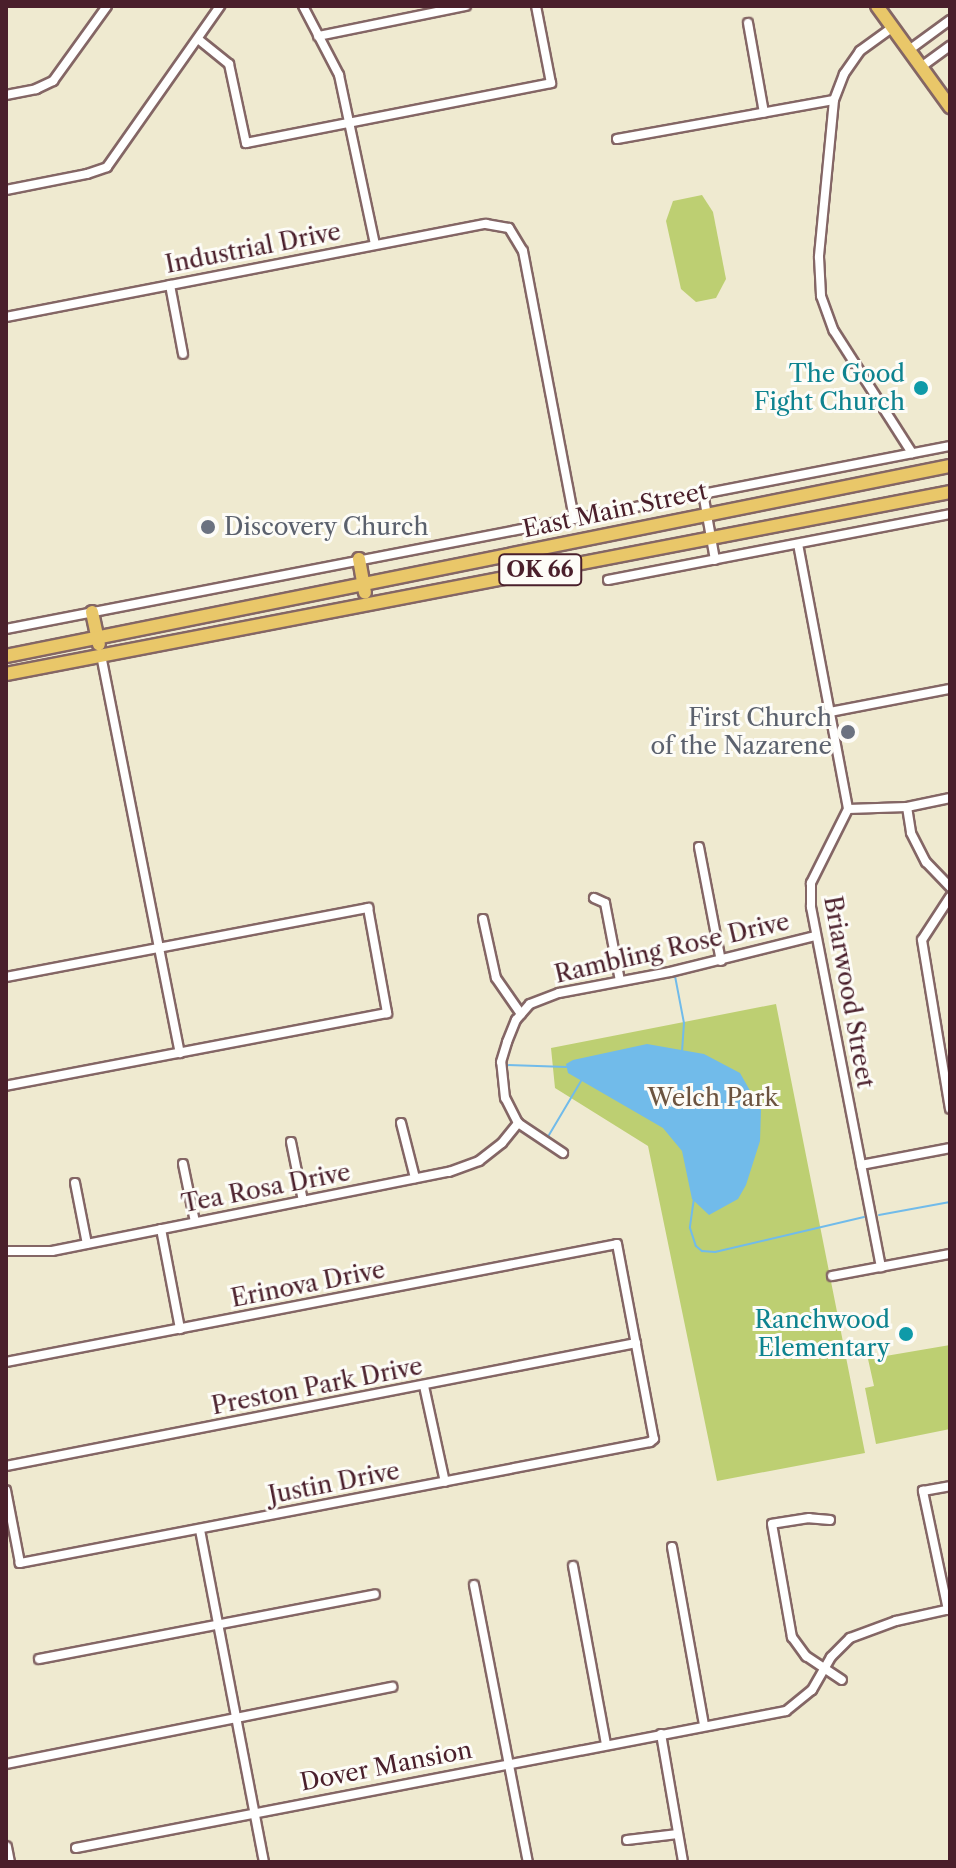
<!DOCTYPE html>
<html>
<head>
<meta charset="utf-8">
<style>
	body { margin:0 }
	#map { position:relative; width:956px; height:1868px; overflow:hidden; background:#efead0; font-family:"Libre Caslon Text",serif }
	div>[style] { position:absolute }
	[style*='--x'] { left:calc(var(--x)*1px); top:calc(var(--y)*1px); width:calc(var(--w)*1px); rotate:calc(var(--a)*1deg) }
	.green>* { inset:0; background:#bdcf72 }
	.water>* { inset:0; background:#71bbea }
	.stream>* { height:2px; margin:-1px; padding:0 1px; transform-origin:1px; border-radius:1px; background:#71bbea }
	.roads { filter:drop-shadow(2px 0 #846665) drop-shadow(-2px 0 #846665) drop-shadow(0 2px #846665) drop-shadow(0 -2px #846665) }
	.minor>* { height:8px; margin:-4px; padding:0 4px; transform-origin:4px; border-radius:4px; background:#fff }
	.tertiary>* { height:10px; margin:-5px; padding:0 5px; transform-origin:5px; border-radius:5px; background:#fff }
	.primary>* { height:12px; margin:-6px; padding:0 6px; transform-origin:6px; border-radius:6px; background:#e9c769 }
	.trunk>* { height:12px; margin:-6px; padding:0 6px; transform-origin:6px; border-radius:6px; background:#e9c769 }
	.dots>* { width:22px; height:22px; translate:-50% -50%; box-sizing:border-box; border:4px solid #fdfcf7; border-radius:50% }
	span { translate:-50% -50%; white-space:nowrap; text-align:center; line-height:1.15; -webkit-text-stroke:6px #fdfcf7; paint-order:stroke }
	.shield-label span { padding:2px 6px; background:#fdfcf7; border:2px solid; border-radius:6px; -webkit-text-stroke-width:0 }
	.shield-label { font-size:22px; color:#4a1f2b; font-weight:700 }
	.street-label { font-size:24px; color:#4a1f2b }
	.culture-label { font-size:24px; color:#0d838f }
	.right { translate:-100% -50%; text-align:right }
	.worship-label { font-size:24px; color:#5b616d }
	.left { translate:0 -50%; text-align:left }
	.park-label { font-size:24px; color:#6c5440 }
	.frame { position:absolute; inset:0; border:8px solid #4a1f2b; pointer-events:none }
</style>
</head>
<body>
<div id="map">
	<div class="green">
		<div style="clip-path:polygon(702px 195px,713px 212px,726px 279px,716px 298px,696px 302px,681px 289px,666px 221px,673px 201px)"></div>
		<div style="clip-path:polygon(776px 1004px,865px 1453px,717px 1481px,648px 1146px,555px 1088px,551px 1048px)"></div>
		<div style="clip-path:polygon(950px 1345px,950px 1429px,876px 1444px,865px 1388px,874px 1386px,868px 1359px)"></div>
	</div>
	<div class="water">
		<div style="clip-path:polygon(647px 1044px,704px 1054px,740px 1073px,761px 1110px,760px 1141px,746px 1185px,738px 1199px,709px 1215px,692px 1199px,682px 1151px,663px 1128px,568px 1073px,566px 1064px,573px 1060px)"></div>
	</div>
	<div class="stream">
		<div style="--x:675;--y:976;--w:48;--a:79.2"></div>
		<div style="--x:684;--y:1023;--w:28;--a:94"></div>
		<div style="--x:506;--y:1065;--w:61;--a:1.9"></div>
		<div style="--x:549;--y:1135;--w:63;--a:-59.3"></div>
		<div style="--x:694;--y:1198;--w:30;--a:98"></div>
		<div style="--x:690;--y:1228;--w:19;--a:72"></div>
		<div style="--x:696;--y:1246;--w:8;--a:40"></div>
		<div style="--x:702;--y:1251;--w:13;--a:4"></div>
		<div style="--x:715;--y:1252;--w:153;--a:-13.2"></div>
		<div style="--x:879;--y:1215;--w:72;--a:-10.4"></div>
	</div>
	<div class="roads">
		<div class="minor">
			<div style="--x:303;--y:6;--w:78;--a:62.4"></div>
			<div style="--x:339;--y:75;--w:173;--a:78"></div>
			<div style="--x:748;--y:23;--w:91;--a:79.9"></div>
			<div style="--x:893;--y:27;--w:41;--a:144"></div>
			<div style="--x:860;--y:51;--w:28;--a:125"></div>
			<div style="--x:844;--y:74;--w:28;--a:111"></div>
			<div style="--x:834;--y:100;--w:158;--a:95.5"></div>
			<div style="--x:819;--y:257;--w:39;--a:87"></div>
			<div style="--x:821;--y:296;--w:37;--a:70"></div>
			<div style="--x:834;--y:331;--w:145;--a:57.4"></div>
			<div style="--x:318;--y:36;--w:151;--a:-11.5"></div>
			<div style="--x:198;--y:39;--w:40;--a:39"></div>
			<div style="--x:229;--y:64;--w:81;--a:77.9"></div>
			<div style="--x:246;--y:143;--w:311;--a:-11.1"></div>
			<div style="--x:551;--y:83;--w:78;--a:-101"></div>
			<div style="--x:909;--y:50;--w:51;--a:-36.2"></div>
			<div style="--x:921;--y:67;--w:36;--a:-36"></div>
			<div style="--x:6;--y:95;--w:31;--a:-11"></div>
			<div style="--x:36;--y:89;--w:19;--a:-25"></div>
			<div style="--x:53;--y:81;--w:92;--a:-54.2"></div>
			<div style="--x:617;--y:139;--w:220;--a:-10.2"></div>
			<div style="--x:6;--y:190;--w:83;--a:-11.2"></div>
			<div style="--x:87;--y:174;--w:21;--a:-19"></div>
			<div style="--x:107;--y:167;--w:197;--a:-54.9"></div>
			<div style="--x:170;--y:285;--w:70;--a:79.3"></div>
			<div style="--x:6;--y:317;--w:489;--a:-11"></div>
			<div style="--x:486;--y:224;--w:23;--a:10"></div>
			<div style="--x:509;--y:228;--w:27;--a:59"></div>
			<div style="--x:523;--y:251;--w:273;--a:79.2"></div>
			<div style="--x:703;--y:493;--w:68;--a:79.8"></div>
			<div style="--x:798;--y:544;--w:270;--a:79.3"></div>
			<div style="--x:848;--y:809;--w:83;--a:116.6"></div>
			<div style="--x:811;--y:883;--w:24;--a:90"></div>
			<div style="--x:811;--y:907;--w:367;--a:79"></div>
			<div style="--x:608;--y:580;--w:348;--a:-10.9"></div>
			<div style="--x:6;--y:629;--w:962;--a:-10.97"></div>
			<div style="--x:101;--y:655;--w:406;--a:78.8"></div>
			<div style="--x:830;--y:712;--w:122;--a:-10.9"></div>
			<div style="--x:907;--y:807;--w:26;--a:81"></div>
			<div style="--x:911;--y:833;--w:33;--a:63"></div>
			<div style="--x:926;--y:862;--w:35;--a:46"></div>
			<div style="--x:848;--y:809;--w:59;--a:-1.9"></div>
			<div style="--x:907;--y:807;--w:44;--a:-11.8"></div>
			<div style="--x:699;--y:847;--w:116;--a:79.1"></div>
			<div style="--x:950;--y:897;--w:51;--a:123.1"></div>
			<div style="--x:922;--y:940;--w:171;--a:80.6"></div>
			<div style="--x:594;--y:898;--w:12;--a:24"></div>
			<div style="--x:605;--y:903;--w:79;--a:79.1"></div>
			<div style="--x:483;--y:919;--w:60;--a:77.6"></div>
			<div style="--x:496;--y:978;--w:44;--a:55.2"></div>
			<div style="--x:6;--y:977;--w:369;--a:-10.8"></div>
			<div style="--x:368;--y:908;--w:107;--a:79.7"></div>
			<div style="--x:387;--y:1013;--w:388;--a:169.2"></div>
			<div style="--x:401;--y:1123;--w:57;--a:75.7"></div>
			<div style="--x:291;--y:1142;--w:60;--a:78.5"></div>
			<div style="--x:563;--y:1153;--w:54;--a:-146.3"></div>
			<div style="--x:518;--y:1123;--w:28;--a:-117"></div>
			<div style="--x:505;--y:1098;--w:36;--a:-96"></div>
			<div style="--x:501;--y:1062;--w:21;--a:-73"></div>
			<div style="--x:507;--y:1042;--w:24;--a:-68"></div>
			<div style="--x:516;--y:1020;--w:21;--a:-49"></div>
			<div style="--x:530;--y:1004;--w:31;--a:-21"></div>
			<div style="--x:559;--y:993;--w:113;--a:-10.7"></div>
			<div style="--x:670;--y:972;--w:150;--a:-13.9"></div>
			<div style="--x:183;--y:1164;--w:59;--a:78.3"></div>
			<div style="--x:861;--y:1165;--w:91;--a:-10.8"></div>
			<div style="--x:75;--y:1183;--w:62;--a:78.9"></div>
			<div style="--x:161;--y:1229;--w:102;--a:79.2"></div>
			<div style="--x:6;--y:1251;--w:46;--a:0"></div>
			<div style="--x:52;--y:1251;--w:405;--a:-11.3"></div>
			<div style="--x:449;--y:1172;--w:32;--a:-20"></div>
			<div style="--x:479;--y:1161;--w:29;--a:-38"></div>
			<div style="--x:502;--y:1143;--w:26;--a:-51"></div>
			<div style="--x:832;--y:1276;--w:120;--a:-10.6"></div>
			<div style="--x:6;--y:1362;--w:622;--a:-10.93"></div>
			<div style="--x:617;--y:1244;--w:198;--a:79.3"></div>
			<div style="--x:654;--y:1439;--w:5;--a:143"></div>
			<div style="--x:650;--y:1442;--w:642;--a:169.13"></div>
			<div style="--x:20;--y:1563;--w:74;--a:-100.9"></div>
			<div style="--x:424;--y:1386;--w:98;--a:77.7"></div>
			<div style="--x:6;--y:1466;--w:642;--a:-11.05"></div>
			<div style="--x:830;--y:1520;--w:21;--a:-175"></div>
			<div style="--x:809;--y:1518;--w:37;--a:171"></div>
			<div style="--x:772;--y:1524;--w:115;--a:80"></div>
			<div style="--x:792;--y:1637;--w:24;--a:54"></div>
			<div style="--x:806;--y:1656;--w:43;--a:33.7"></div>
			<div style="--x:200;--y:1530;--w:338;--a:79.1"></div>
			<div style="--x:672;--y:1547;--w:181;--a:79.8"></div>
			<div style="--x:573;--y:1566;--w:181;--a:79.5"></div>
			<div style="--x:474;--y:1585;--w:282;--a:79"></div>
			<div style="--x:948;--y:1610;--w:122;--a:-101.9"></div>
			<div style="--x:923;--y:1491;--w:27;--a:-10"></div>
			<div style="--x:39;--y:1659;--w:342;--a:-10.9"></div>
			<div style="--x:661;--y:1734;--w:130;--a:80.2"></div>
			<div style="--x:6;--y:1764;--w:394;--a:-11.3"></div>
			<div style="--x:627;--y:1840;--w:51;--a:-6.7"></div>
			<div style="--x:76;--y:1848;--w:723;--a:-10.92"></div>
			<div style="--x:786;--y:1711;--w:33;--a:-39"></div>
			<div style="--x:812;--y:1690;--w:38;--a:-60"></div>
			<div style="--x:831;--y:1657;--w:27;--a:-45"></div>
			<div style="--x:850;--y:1638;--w:49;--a:-20.3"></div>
			<div style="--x:896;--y:1621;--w:55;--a:-12.5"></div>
		</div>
		<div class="tertiary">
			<div style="--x:6;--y:1847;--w:15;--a:79"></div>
		</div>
		<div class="primary">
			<div style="--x:877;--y:6;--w:125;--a:54.1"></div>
		</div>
		<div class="trunk">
			<div style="--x:359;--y:559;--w:34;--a:80"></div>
			<div style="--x:92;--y:612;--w:33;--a:78"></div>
			<div style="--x:6;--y:656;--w:963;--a:-11.38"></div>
			<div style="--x:6;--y:674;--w:961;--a:-10.91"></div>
		</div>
	</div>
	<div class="dots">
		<div style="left:921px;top:388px;background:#0f9aa8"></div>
		<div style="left:208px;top:527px;background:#6b7280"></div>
		<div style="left:848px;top:732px;background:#6b7280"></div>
		<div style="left:906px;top:1334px;background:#0f9aa8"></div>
	</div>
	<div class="shield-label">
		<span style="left:540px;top:570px">OK 66</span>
	</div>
	<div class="street-label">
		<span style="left:253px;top:248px;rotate:-11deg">Industrial Drive</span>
		<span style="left:615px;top:510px;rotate:-12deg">East Main Street</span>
		<span style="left:672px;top:948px;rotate:-13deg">Rambling Rose Drive</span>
		<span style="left:849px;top:992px;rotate:80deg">Briarwood Street</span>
		<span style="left:266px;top:1188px;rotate:-11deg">Tea Rosa Drive</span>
		<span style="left:308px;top:1284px;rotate:-11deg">Erinova Drive</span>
		<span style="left:317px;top:1386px;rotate:-11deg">Preston Park Drive</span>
		<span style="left:334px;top:1483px;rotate:-11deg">Justin Drive</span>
		<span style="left:386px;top:1766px;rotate:-11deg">Dover Mansion</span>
	</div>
	<div class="culture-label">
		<span class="right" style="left:905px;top:388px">The Good<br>Fight Church</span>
		<span class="right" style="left:890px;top:1334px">Ranchwood<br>Elementary</span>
	</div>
	<div class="worship-label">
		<span class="left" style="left:224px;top:527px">Discovery Church</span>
		<span class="right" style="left:832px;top:732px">First Church<br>of the Nazarene</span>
	</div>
	<div class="park-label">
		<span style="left:713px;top:1098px">Welch Park</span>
	</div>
	<div class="frame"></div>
</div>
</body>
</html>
